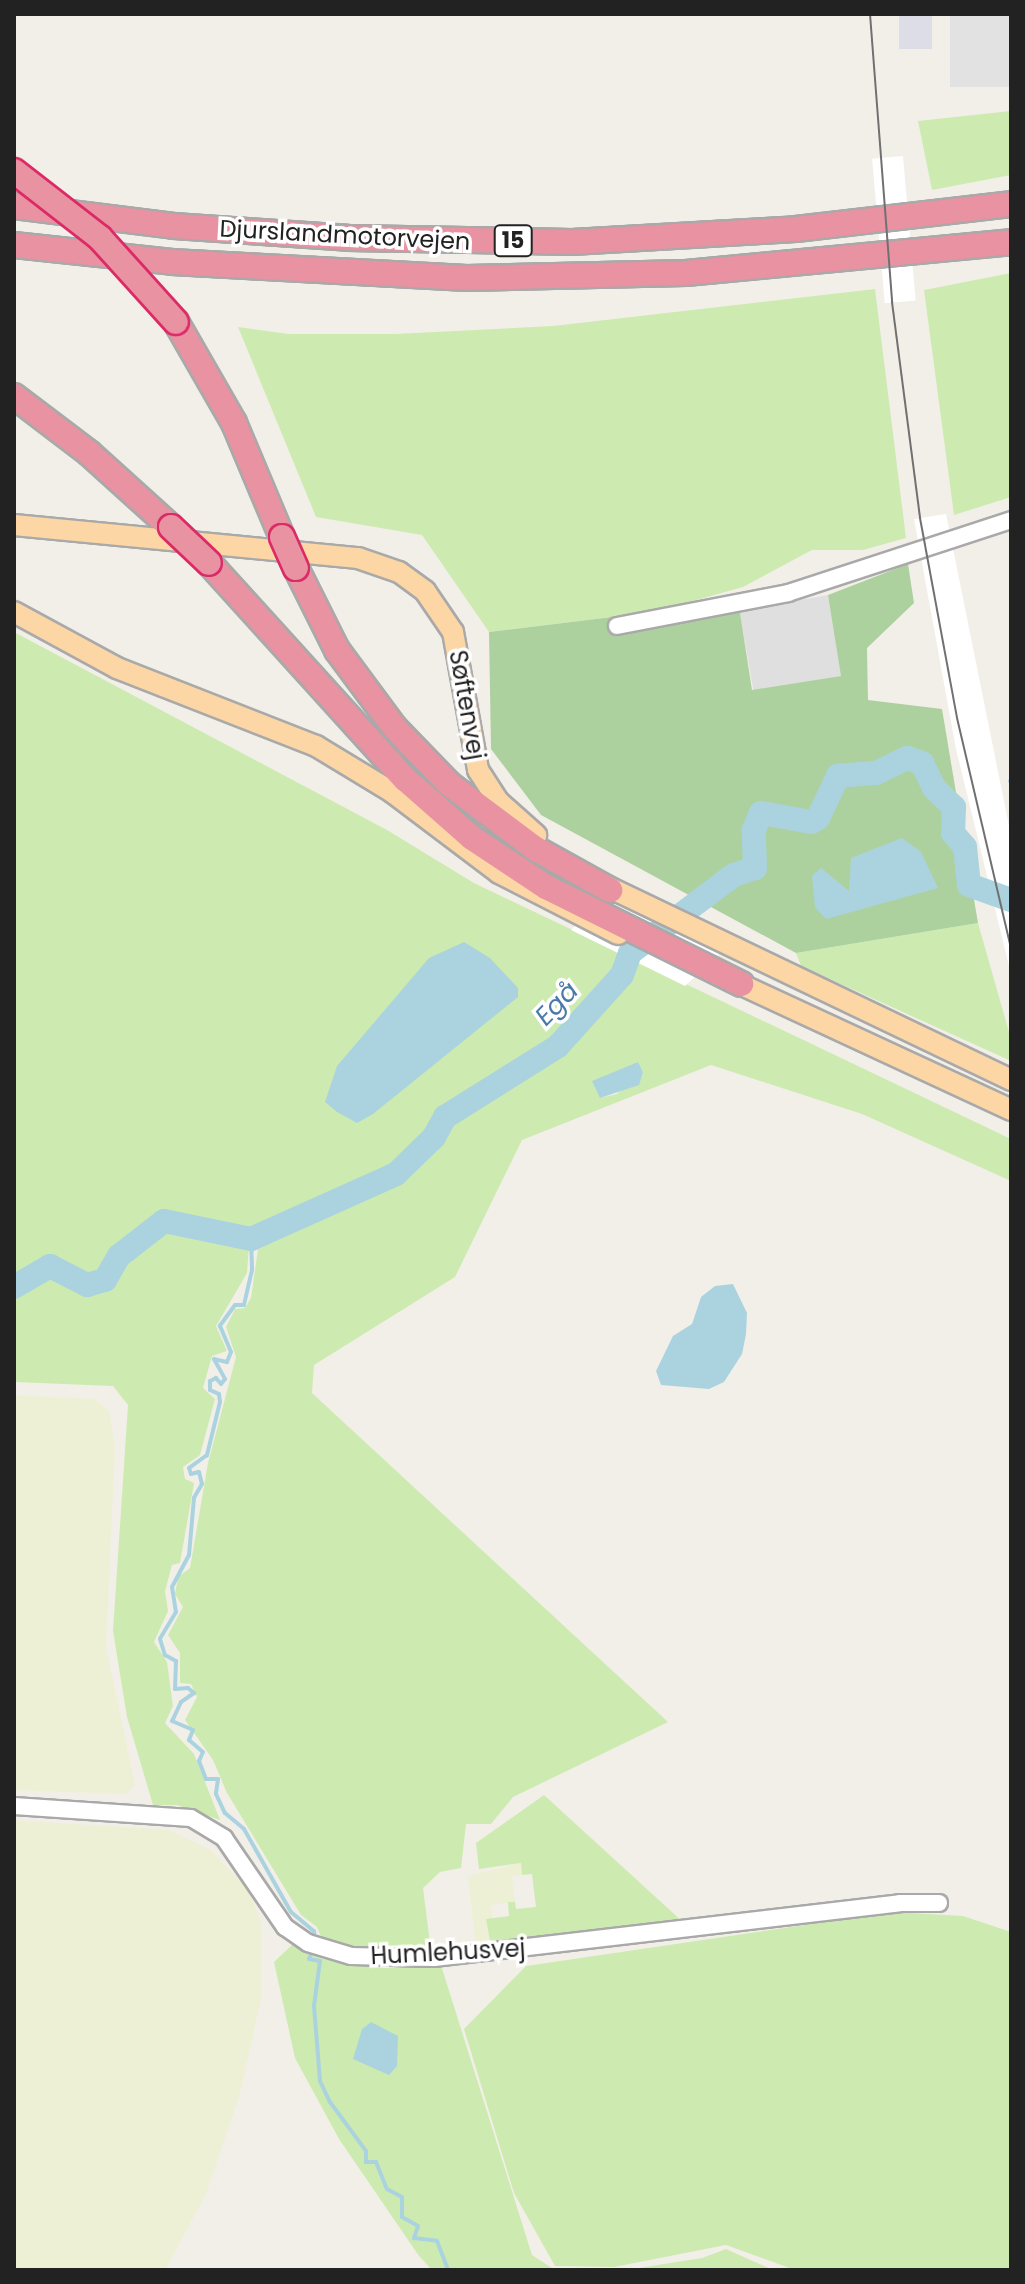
<!DOCTYPE html>
<html>
<head>
<meta charset="utf-8">
<style>
	body { margin:0 }
	#map { position:relative; width:1025px; height:2284px; overflow:hidden; background:#f2efe9; font-family:Poppins,sans-serif }
	div>[style] { position:absolute }
	[style*='--x'] { left:calc(var(--x)*1px); top:calc(var(--y)*1px); width:calc(var(--w)*1px); rotate:calc(var(--a)*1deg) }
	.residential>* { inset:0; background:#e0dfdf; transform-origin:0 0 }
	.farmland>* { inset:0; background:#eef0d5 }
	.grass>* { inset:0; background:#cdebb0 }
	.forest>* { inset:0; background:#add19e }
	.parking>* { inset:0; background:#e2e2e2; transform-origin:0 0 }
	.plaza>* { inset:0; background:#dddde8; transform-origin:0 0 }
	.water>* { inset:0; background:#aad3df }
	.pier>* { inset:0; background:#fff; transform-origin:0 0 }
	.stream>* { height:4px; margin:-2px; padding:0 2px; transform-origin:2px; border-radius:2px; background:#aad3df }
	.river>* { height:24px; margin:-12px; padding:0 12px; transform-origin:12px; border-radius:12px; background:#aad3df }
	.roads { filter:drop-shadow(2px 0 #a9a9a9) drop-shadow(-2px 0 #a9a9a9) drop-shadow(0 2px #a9a9a9) drop-shadow(0 -2px #a9a9a9) }
	.minor>* { height:16px; margin:-8px; padding:0 8px; transform-origin:8px; border-radius:8px; background:#fff }
	.major>* { height:20px; margin:-10px; padding:0 10px; transform-origin:10px; border-radius:10px; background:#fcd6a4 }
	.highway>* { height:24px; margin:-12px; padding:0 12px; transform-origin:12px; border-radius:12px; background:#e892a2 }
	.tram>* { height:2px; margin:-1px; padding:0 1px; transform-origin:1px; border-radius:1px; background:#707070 }
	.bridges { filter:drop-shadow(2px 0 #dc2a67) drop-shadow(-2px 0 #dc2a67) drop-shadow(0 2px #dc2a67) drop-shadow(0 -2px #dc2a67) }
	.highway-bridge>* { height:24px; margin:-12px; padding:0 12px; transform-origin:12px; border-radius:12px; background:#e892a2 }
	span { translate:-50% -50%; white-space:nowrap; text-align:center; line-height:1.15; -webkit-text-stroke:7px #fff; paint-order:stroke }
	.shield-label span { padding:2px 6px; background:#fff; border:2px solid; border-radius:6px; -webkit-text-stroke-width:0 }
	.shield-label { font-size:22px; color:#222; font-weight:700 }
	.street-label { font-size:24px; color:#222 }
	.water-label { font-size:26px; color:#4a7aab; font-style:italic }
	.frame { position:absolute; inset:0; border:16px solid #222; pointer-events:none }
</style>
</head>
<body>
<div id="map">
	<div class="residential">
		<div style="left:828px;top:595px;width:82px;height:90px;rotate:80deg"></div>
	</div>
	<div class="farmland">
		<div style="clip-path:polygon(14px 1395px,95px 1399px,109px 1411px,115px 1445px,106px 1647px,135px 1786px,126px 1794px,14px 1790px)"></div>
		<div style="clip-path:polygon(14px 1820px,169px 1830px,211px 1850px,249px 1891px,261px 1922px,261px 1999px,239px 2097px,206px 2194px,165px 2270px,14px 2270px)"></div>
		<div style="clip-path:polygon(521px 1863px,522px 1875px,512px 1877px,515px 1902px,491px 1905px,493px 1918px,486px 1920px,491px 1947px,476px 1949px,468px 1876px)"></div>
	</div>
	<div class="grass">
		<div style="clip-path:polygon(1011px 111px,1011px 175px,932px 190px,918px 121px)"></div>
		<div style="clip-path:polygon(1011px 273px,1011px 497px,954px 515px,924px 290px)"></div>
		<div style="clip-path:polygon(875px 289px,906px 538px,863px 550px,812px 550px,743px 587px,653px 612px,489px 632px,422px 535px,316px 517px,238px 327px,289px 334px,395px 334px,553px 326px)"></div>
		<div style="clip-path:polygon(evenodd,14px 632px,387px 830px,474px 883px,1011px 1139px,1011px 1181px,862px 1114px,711px 1065px,522px 1140px,455px 1277px,314px 1365px,312px 1393px,668px 1722px,513px 1797px,491px 1824px,466px 1824px,461px 1868px,440px 1872px,423px 1888px,431px 1951px,348px 1947px,322px 1939px,317px 1927px,301px 1915px,227px 1793px,213px 1760px,185px 1720px,197px 1697px,191px 1684px,180px 1683px,180px 1653px,168px 1635px,183px 1607px,175px 1594px,178px 1577px,190px 1568px,208px 1463px,236px 1357px,226px 1327px,235px 1309px,245px 1308px,251px 1298px,259px 1242px,395px 1179px,439px 1139px,447px 1122px,527px 1066px,556px 1055px,613px 993px,603px 988px,550px 1047px,443px 1112px,432px 1132px,413px 1145px,400px 1164px,311px 1210px,250px 1233px,247px 1273px,216px 1326px,227px 1351px,212px 1356px,203px 1388px,215px 1399px,200px 1455px,183px 1467px,185px 1479px,194px 1483px,180px 1563px,172px 1565px,165px 1591px,168px 1611px,154px 1642px,167px 1662px,173px 1706px,165px 1723px,194px 1754px,220px 1820px,177px 1805px,153px 1805px,127px 1717px,113px 1631px,128px 1405px,113px 1386px,14px 1382px,14px 632px,637px 1062px,643px 1072px,617px 1094px,600px 1098px,637px 1062px)"></div>
		<div style="clip-path:polygon(978px 923px,1011px 1039px,1011px 1061px,801px 966px,796px 953px)"></div>
		<div style="clip-path:polygon(544px 1795px,684px 1923px,491px 1947px,486px 1919px,509px 1916px,508px 1902px,515px 1902px,516px 1909px,536px 1907px,532px 1874px,522px 1875px,521px 1863px,479px 1869px,476px 1843px)"></div>
		<div style="clip-path:polygon(893px 1912px,963px 1916px,1011px 1932px,1011px 2270px,795px 2270px,726px 2245px,614px 2267px,555px 2266px,514px 2193px,464px 2029px,526px 1966px)"></div>
		<div style="clip-path:polygon(294px 1943px,323px 1959px,385px 1968px,441px 1965px,532px 2255px,555px 2270px,432px 2270px,419px 2256px,339px 2139px,295px 2058px,274px 1962px)"></div>
		<div style="clip-path:polygon(726px 2249px,773px 2270px,626px 2270px,702px 2258px)"></div>
	</div>
	<div class="forest">
		<div style="clip-path:polygon(908px 564px,914px 603px,867px 648px,868px 700px,942px 709px,978px 923px,796px 953px,541px 815px,491px 749px,489px 632px,653px 612px,740px 613px,752px 690px,841px 676px,828px 595px)"></div>
	</div>
	<div class="parking">
		<div style="left:950px;top:14px;width:61px;height:73px"></div>
	</div>
	<div class="plaza">
		<div style="left:899px;top:14px;width:33px;height:35px"></div>
	</div>
	<div class="water">
		<div style="clip-path:polygon(902px 838px,921px 852px,938px 888px,826px 919px,815px 907px,812px 876px,821px 868px,849px 891px,851px 858px)"></div>
		<div style="clip-path:polygon(464px 942px,490px 958px,518px 988px,518px 997px,373px 1114px,357px 1123px,337px 1112px,325px 1102px,337px 1066px,429px 958px)"></div>
		<div style="clip-path:polygon(638px 1062px,643px 1072px,639px 1085px,600px 1098px,592px 1081px)"></div>
		<div style="clip-path:polygon(733px 1284px,747px 1313px,746px 1334px,742px 1354px,724px 1382px,709px 1389px,661px 1385px,656px 1371px,673px 1336px,692px 1324px,701px 1297px,715px 1286px)"></div>
		<div style="clip-path:polygon(371px 2022px,398px 2036px,397px 2066px,389px 2075px,353px 2059px,362px 2029px)"></div>
	</div>
	<div class="pier">
		<div style="left:903px;top:156px;width:145px;height:31px;rotate:85deg"></div>
		<div style="clip-path:polygon(946px 514px,1011px 836px,1011px 974px,956px 749px,914px 519px)"></div>
		<div style="clip-path:polygon(621px 883px,735px 939px,685px 986px,571px 930px)"></div>
	</div>
	<div class="stream">
		<div style="--x:1010;--y:781;--w:1;--a:0"></div>
		<div style="--x:251;--y:1239;--w:31;--a:88"></div>
		<div style="--x:252;--y:1270;--w:36;--a:103"></div>
		<div style="--x:244;--y:1305;--w:9;--a:180"></div>
		<div style="--x:235;--y:1305;--w:26;--a:126"></div>
		<div style="--x:220;--y:1326;--w:28;--a:67"></div>
		<div style="--x:231;--y:1352;--w:11;--a:112"></div>
		<div style="--x:227;--y:1362;--w:13;--a:-167"></div>
		<div style="--x:214;--y:1359;--w:23;--a:61"></div>
		<div style="--x:225;--y:1379;--w:6;--a:129"></div>
		<div style="--x:221;--y:1384;--w:8;--a:-130"></div>
		<div style="--x:216;--y:1378;--w:7;--a:153"></div>
		<div style="--x:210;--y:1381;--w:9;--a:90"></div>
		<div style="--x:210;--y:1390;--w:10;--a:24"></div>
		<div style="--x:219;--y:1394;--w:8;--a:83"></div>
		<div style="--x:220;--y:1402;--w:55;--a:103.8"></div>
		<div style="--x:207;--y:1455;--w:22;--a:144"></div>
		<div style="--x:189;--y:1468;--w:6;--a:72"></div>
		<div style="--x:191;--y:1474;--w:8;--a:-14"></div>
		<div style="--x:199;--y:1472;--w:12;--a:76"></div>
		<div style="--x:202;--y:1484;--w:16;--a:120"></div>
		<div style="--x:194;--y:1498;--w:57;--a:95"></div>
		<div style="--x:189;--y:1555;--w:36;--a:118"></div>
		<div style="--x:172;--y:1587;--w:25;--a:81"></div>
		<div style="--x:176;--y:1612;--w:31;--a:121"></div>
		<div style="--x:160;--y:1639;--w:17;--a:73"></div>
		<div style="--x:165;--y:1655;--w:13;--a:29"></div>
		<div style="--x:176;--y:1661;--w:28;--a:92"></div>
		<div style="--x:175;--y:1689;--w:13;--a:-4"></div>
		<div style="--x:188;--y:1688;--w:8;--a:40"></div>
		<div style="--x:194;--y:1693;--w:16;--a:145"></div>
		<div style="--x:181;--y:1702;--w:21;--a:115"></div>
		<div style="--x:172;--y:1721;--w:23;--a:23"></div>
		<div style="--x:193;--y:1730;--w:11;--a:112"></div>
		<div style="--x:189;--y:1740;--w:18;--a:41"></div>
		<div style="--x:203;--y:1752;--w:10;--a:114"></div>
		<div style="--x:199;--y:1761;--w:19;--a:69"></div>
		<div style="--x:206;--y:1779;--w:12;--a:0"></div>
		<div style="--x:218;--y:1779;--w:15;--a:98"></div>
		<div style="--x:216;--y:1794;--w:21;--a:65"></div>
		<div style="--x:225;--y:1813;--w:25;--a:40"></div>
		<div style="--x:244;--y:1829;--w:95;--a:60.5"></div>
		<div style="--x:291;--y:1912;--w:30;--a:40"></div>
		<div style="--x:314;--y:1931;--w:8;--a:83"></div>
		<div style="--x:311;--y:1954;--w:5;--a:112"></div>
		<div style="--x:309;--y:1959;--w:11;--a:10"></div>
		<div style="--x:320;--y:1961;--w:45;--a:97.6"></div>
		<div style="--x:314;--y:2006;--w:75;--a:85.4"></div>
		<div style="--x:320;--y:2081;--w:23;--a:65"></div>
		<div style="--x:330;--y:2102;--w:61;--a:53.7"></div>
		<div style="--x:366;--y:2151;--w:11;--a:90"></div>
		<div style="--x:366;--y:2162;--w:10;--a:0"></div>
		<div style="--x:376;--y:2162;--w:29;--a:68"></div>
		<div style="--x:387;--y:2189;--w:17;--a:28"></div>
		<div style="--x:402;--y:2197;--w:20;--a:90"></div>
		<div style="--x:402;--y:2217;--w:18;--a:29"></div>
		<div style="--x:418;--y:2226;--w:13;--a:108"></div>
		<div style="--x:414;--y:2238;--w:23;--a:7"></div>
		<div style="--x:437;--y:2241;--w:31;--a:69"></div>
	</div>
	<div class="river">
		<div style="--x:14;--y:1287;--w:42;--a:-30.3"></div>
		<div style="--x:50;--y:1266;--w:42;--a:27.2"></div>
		<div style="--x:87;--y:1285;--w:19;--a:-16"></div>
		<div style="--x:105;--y:1280;--w:28;--a:-60"></div>
		<div style="--x:119;--y:1256;--w:57;--a:-37.9"></div>
		<div style="--x:164;--y:1221;--w:89;--a:11.7"></div>
		<div style="--x:251;--y:1239;--w:159;--a:-24.1"></div>
		<div style="--x:396;--y:1174;--w:53;--a:-44.2"></div>
		<div style="--x:434;--y:1137;--w:23;--a:-61"></div>
		<div style="--x:445;--y:1117;--w:133;--a:-32.1"></div>
		<div style="--x:558;--y:1046;--w:96;--a:-48"></div>
		<div style="--x:622;--y:975;--w:23;--a:-70"></div>
		<div style="--x:630;--y:953;--w:130;--a:-36.9"></div>
		<div style="--x:734;--y:875;--w:22;--a:-18"></div>
		<div style="--x:755;--y:868;--w:38;--a:-92"></div>
		<div style="--x:754;--y:830;--w:18;--a:-68"></div>
		<div style="--x:761;--y:813;--w:51;--a:10.2"></div>
		<div style="--x:811;--y:822;--w:8;--a:-30"></div>
		<div style="--x:818;--y:818;--w:47;--a:-64.5"></div>
		<div style="--x:838;--y:776;--w:38;--a:-5"></div>
		<div style="--x:876;--y:773;--w:34;--a:-26"></div>
		<div style="--x:907;--y:758;--w:16;--a:18"></div>
		<div style="--x:922;--y:763;--w:28;--a:64"></div>
		<div style="--x:934;--y:788;--w:28;--a:44"></div>
		<div style="--x:954;--y:807;--w:26;--a:92"></div>
		<div style="--x:953;--y:833;--w:18;--a:49"></div>
		<div style="--x:965;--y:847;--w:38;--a:84"></div>
		<div style="--x:969;--y:885;--w:45;--a:19.7"></div>
	</div>
	<div class="roads">
		<div class="minor">
			<div style="--x:617;--y:626;--w:174;--a:-10.9"></div>
			<div style="--x:788;--y:593;--w:235;--a:-18.1"></div>
			<div style="--x:14;--y:1806;--w:177;--a:3.9"></div>
			<div style="--x:191;--y:1818;--w:39;--a:31"></div>
			<div style="--x:224;--y:1838;--w:108;--a:55.6"></div>
			<div style="--x:285;--y:1927;--w:28;--a:35"></div>
			<div style="--x:308;--y:1943;--w:45;--a:16.8"></div>
			<div style="--x:351;--y:1956;--w:83;--a:1.4"></div>
			<div style="--x:434;--y:1958;--w:469;--a:-6.7"></div>
			<div style="--x:900;--y:1903;--w:39;--a:0"></div>
		</div>
		<div class="major">
			<div style="--x:14;--y:525;--w:346;--a:5.5"></div>
			<div style="--x:358;--y:558;--w:43;--a:18.9"></div>
			<div style="--x:399;--y:572;--w:32;--a:36"></div>
			<div style="--x:425;--y:591;--w:50;--a:55.7"></div>
			<div style="--x:453;--y:632;--w:140;--a:79.7"></div>
			<div style="--x:478;--y:770;--w:38;--a:57"></div>
			<div style="--x:499;--y:802;--w:50;--a:41.7"></div>
			<div style="--x:14;--y:612;--w:117;--a:28.5"></div>
			<div style="--x:117;--y:668;--w:214;--a:21.4"></div>
			<div style="--x:316;--y:746;--w:89;--a:31.2"></div>
			<div style="--x:392;--y:792;--w:134;--a:37.1"></div>
			<div style="--x:499;--y:873;--w:134;--a:27.1"></div>
			<div style="--x:600;--y:883;--w:456;--a:25.6"></div>
			<div style="--x:729;--y:979;--w:311;--a:24.9"></div>
		</div>
		<div class="highway">
			<div style="--x:14;--y:206;--w:161;--a:7.1"></div>
			<div style="--x:174;--y:226;--w:174;--a:3.9"></div>
			<div style="--x:348;--y:238;--w:224;--a:1"></div>
			<div style="--x:572;--y:242;--w:224;--a:-3.3"></div>
			<div style="--x:796;--y:229;--w:216;--a:-6.6"></div>
			<div style="--x:14;--y:245;--w:159;--a:6.1"></div>
			<div style="--x:172;--y:262;--w:295;--a:3.1"></div>
			<div style="--x:467;--y:278;--w:219;--a:-1.3"></div>
			<div style="--x:686;--y:273;--w:326;--a:-5.4"></div>
			<div style="--x:176;--y:322;--w:116;--a:60.1"></div>
			<div style="--x:234;--y:423;--w:124;--a:67.2"></div>
			<div style="--x:14;--y:396;--w:94;--a:37.2"></div>
			<div style="--x:89;--y:453;--w:110;--a:42.1"></div>
			<div style="--x:209;--y:563;--w:292;--a:47.8"></div>
			<div style="--x:405;--y:779;--w:89;--a:41.4"></div>
			<div style="--x:472;--y:838;--w:89;--a:33.5"></div>
			<div style="--x:546;--y:887;--w:218;--a:26.4"></div>
			<div style="--x:296;--y:568;--w:92;--a:63.4"></div>
			<div style="--x:337;--y:650;--w:96;--a:53.5"></div>
			<div style="--x:394;--y:727;--w:79;--a:46"></div>
			<div style="--x:449;--y:784;--w:109;--a:36.8"></div>
			<div style="--x:536;--y:849;--w:85;--a:29"></div>
		</div>
	</div>
	<div class="tram">
		<div style="--x:870;--y:14;--w:289;--a:85.6"></div>
		<div style="--x:892;--y:302;--w:218;--a:82.6"></div>
		<div style="--x:920;--y:518;--w:203;--a:79.5"></div>
		<div style="--x:957;--y:718;--w:236;--a:76.8"></div>
	</div>
	<div class="bridges">
		<div class="highway-bridge">
			<div style="--x:14;--y:171;--w:109;--a:37.9"></div>
			<div style="--x:100;--y:238;--w:113;--a:47.9"></div>
			<div style="--x:171;--y:527;--w:52;--a:43.5"></div>
			<div style="--x:282;--y:537;--w:34;--a:66"></div>
		</div>
	</div>
	<div class="shield-label">
		<span style="left:513px;top:241px">15</span>
	</div>
	<div class="street-label">
		<span style="left:345px;top:235px;rotate:3deg">Djurslandmotorvejen</span>
		<span style="left:467px;top:705px;rotate:80deg">Søftenvej</span>
		<span style="left:448px;top:1952px;rotate:-3deg">Humlehusvej</span>
	</div>
	<div class="water-label">
		<span style="left:557px;top:1004px;rotate:-46deg">Egå</span>
	</div>
	<div class="frame"></div>
</div>
</body>
</html>
